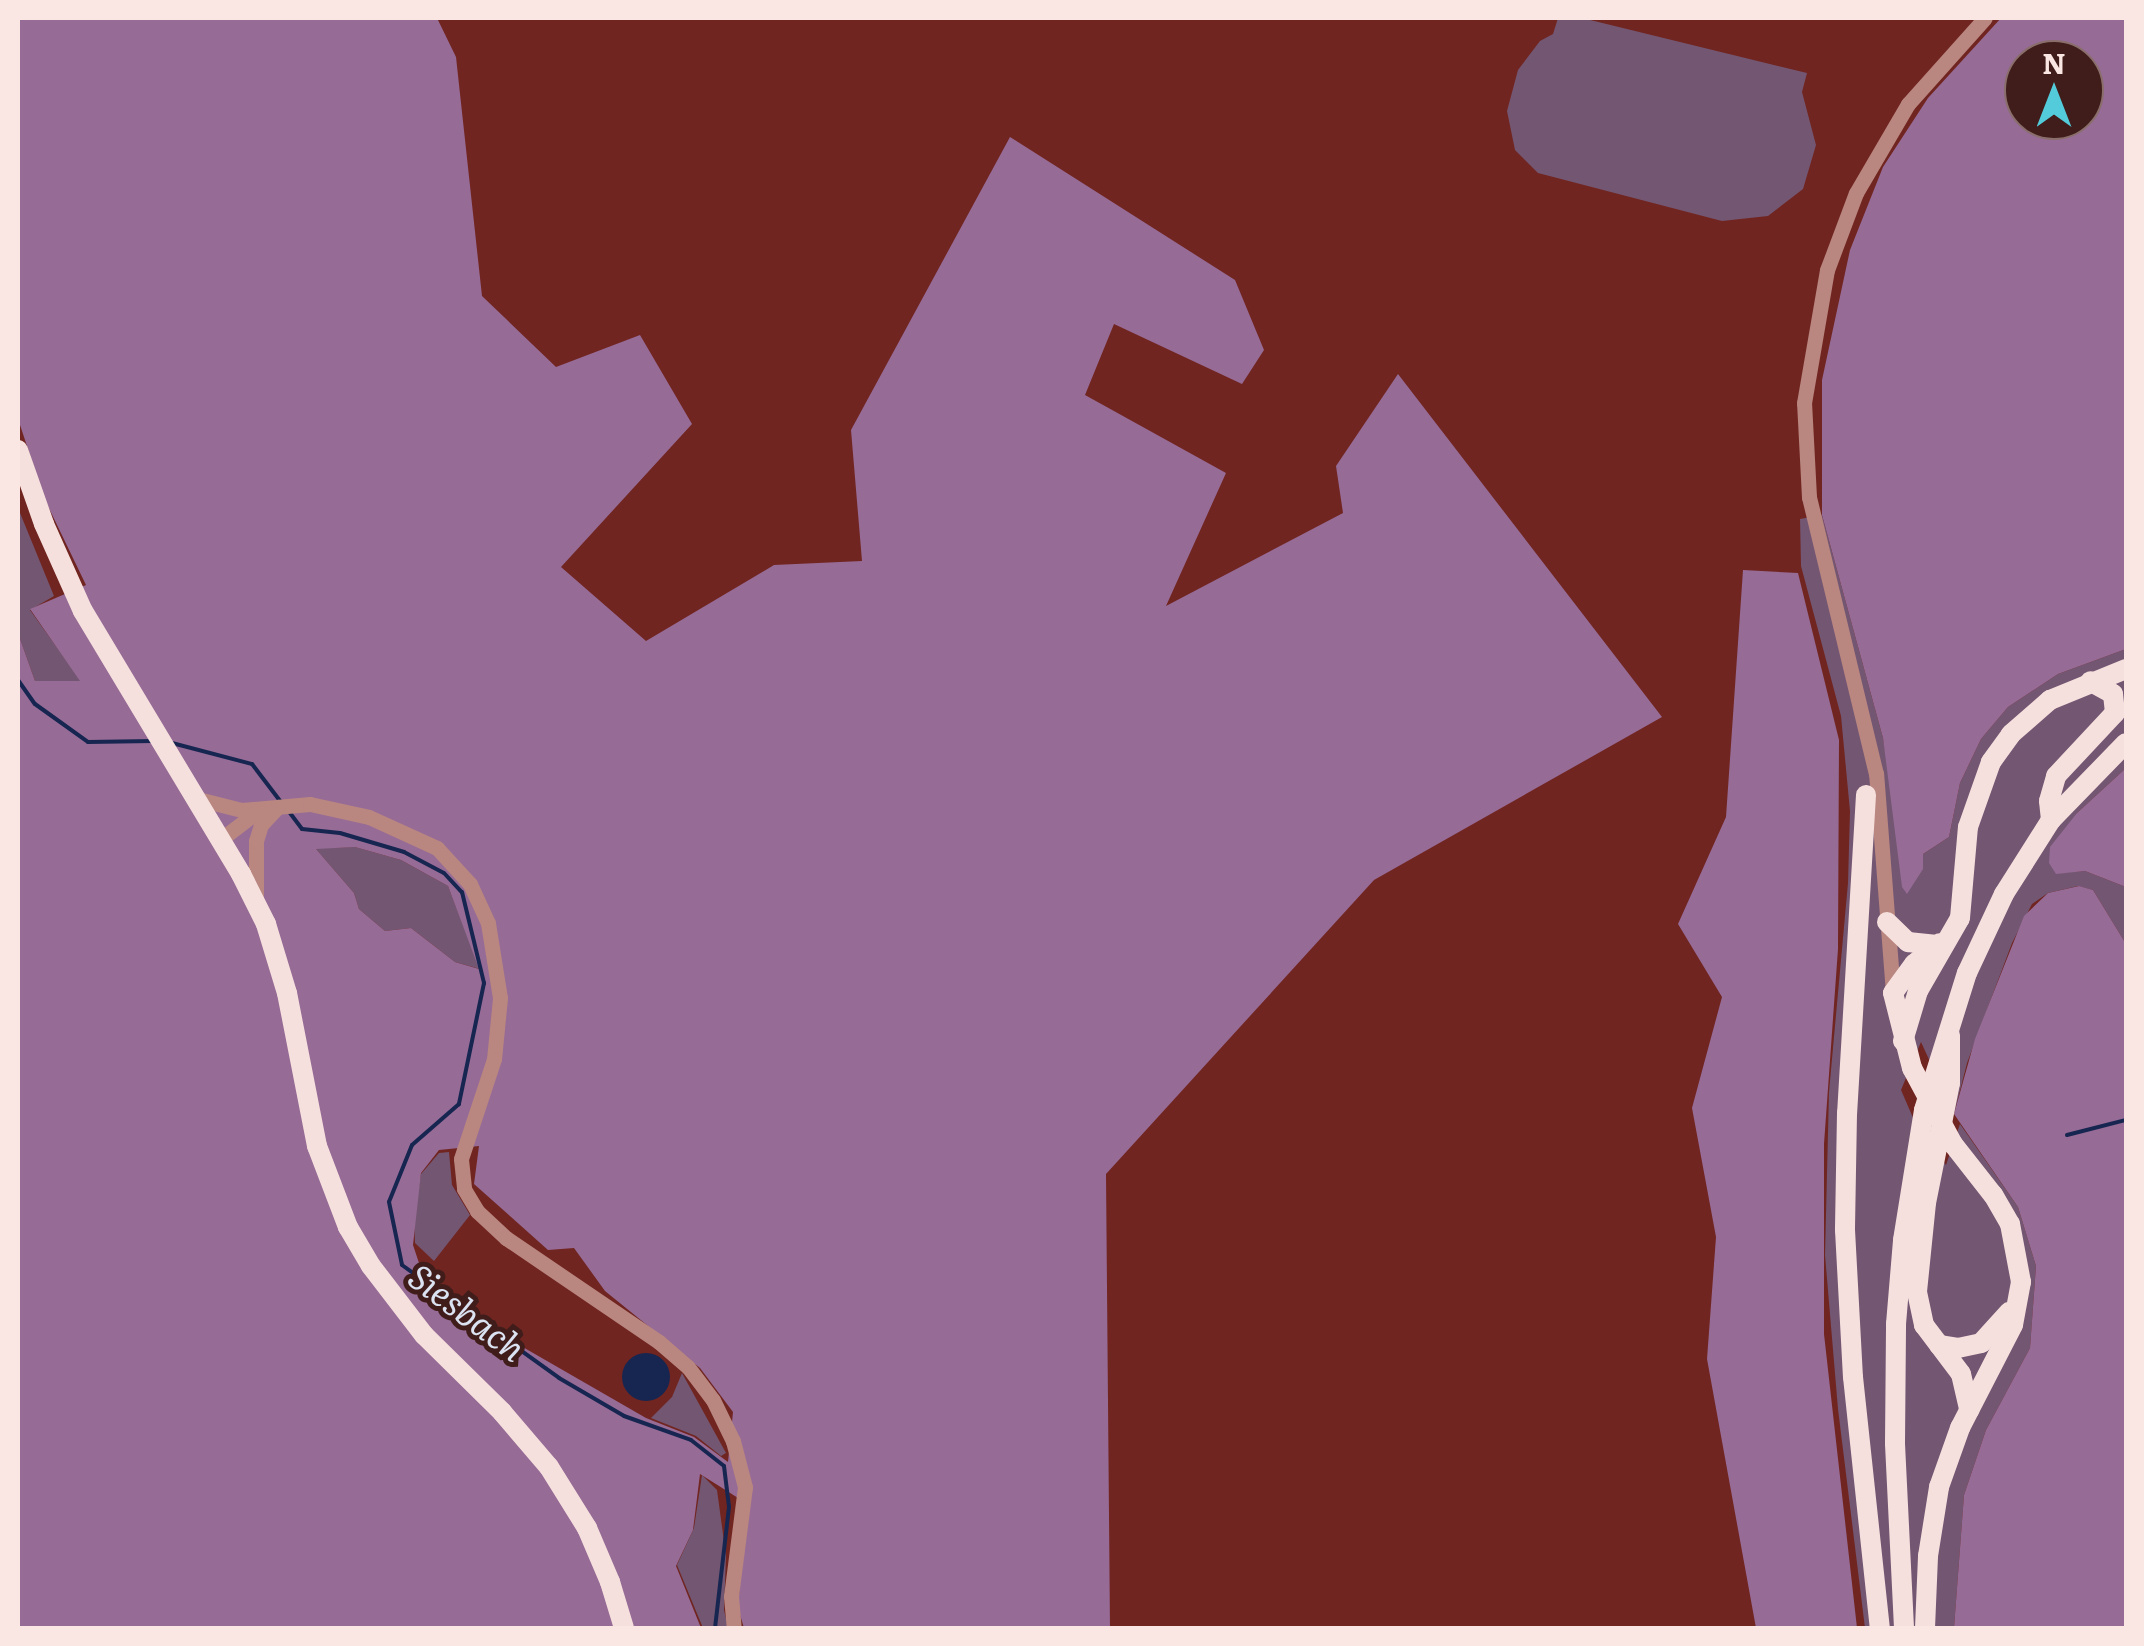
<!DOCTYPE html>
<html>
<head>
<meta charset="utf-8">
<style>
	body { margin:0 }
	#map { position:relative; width:2144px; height:1646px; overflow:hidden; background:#712520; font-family:Literata,serif }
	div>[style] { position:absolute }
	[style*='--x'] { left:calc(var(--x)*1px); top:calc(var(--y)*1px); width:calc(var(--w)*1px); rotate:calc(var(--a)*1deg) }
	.green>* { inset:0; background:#735672 }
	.forest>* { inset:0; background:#966b96 }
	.water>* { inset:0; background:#172651 }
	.round { border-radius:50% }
	.stream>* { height:4px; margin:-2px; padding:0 2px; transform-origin:2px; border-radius:2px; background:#172651 }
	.minor>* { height:15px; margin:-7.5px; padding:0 7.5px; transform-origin:7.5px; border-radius:7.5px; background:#b98680 }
	.major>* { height:20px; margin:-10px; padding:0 10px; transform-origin:10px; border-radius:10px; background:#f6e0dd }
	.major-bridge>* { height:20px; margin:-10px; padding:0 10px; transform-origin:10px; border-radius:10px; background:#f6e0dd }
	span { translate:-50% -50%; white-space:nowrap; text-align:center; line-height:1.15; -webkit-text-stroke:10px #401d1a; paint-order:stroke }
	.water-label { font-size:35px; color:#dbe2f1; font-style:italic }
	.frame { position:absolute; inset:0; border:20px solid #fae7e4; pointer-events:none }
	.north { position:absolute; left:2004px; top:40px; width:100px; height:100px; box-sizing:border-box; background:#401d1a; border:2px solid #8a6e6b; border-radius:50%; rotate:0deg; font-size:28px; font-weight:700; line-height:40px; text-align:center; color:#fae7e4 }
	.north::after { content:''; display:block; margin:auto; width:35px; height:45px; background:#53cbda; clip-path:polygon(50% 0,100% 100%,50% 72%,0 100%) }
</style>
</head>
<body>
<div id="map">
	<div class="green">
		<div style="clip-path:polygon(1558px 18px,1582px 18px,1807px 73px,1802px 92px,1816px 145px,1803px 189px,1768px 216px,1722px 221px,1538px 173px,1515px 150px,1507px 111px,1518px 70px,1540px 41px,1553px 34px)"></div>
		<div style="clip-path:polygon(18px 508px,54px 596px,30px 610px,81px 681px,35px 681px,18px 633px)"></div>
		<div style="clip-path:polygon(1822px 515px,1883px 738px,1893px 797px,1923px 869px,1923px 854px,1949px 837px,1960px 783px,1981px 739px,2008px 707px,2058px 674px,2126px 649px,2126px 768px,2077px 813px,2056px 873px,2085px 871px,2126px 887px,2126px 944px,2093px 890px,2078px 886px,2048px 893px,2032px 904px,2012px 943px,1967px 1063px,1954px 1114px,1921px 1042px,1901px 1090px,1914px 1120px,1946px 1165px,1960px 1124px,2018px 1207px,2036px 1266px,2030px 1348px,1986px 1430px,1964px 1495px,1954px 1628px,1865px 1628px,1838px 1409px,1825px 1255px,1829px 1092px,1848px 883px,1850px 811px,1841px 716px,1801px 566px,1800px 519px)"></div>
		<div style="clip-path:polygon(355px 847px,401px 860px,448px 886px,480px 969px,455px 962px,411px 928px,385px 931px,359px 909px,354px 893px,315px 848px)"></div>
		<div style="clip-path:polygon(449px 1152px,452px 1185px,470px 1215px,434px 1261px,415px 1243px,414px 1217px,421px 1174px,439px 1153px)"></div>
		<div style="clip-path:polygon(682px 1373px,726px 1453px,721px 1456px,696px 1436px,651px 1418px,672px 1397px)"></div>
		<div style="clip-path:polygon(702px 1475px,717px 1490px,726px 1556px,724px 1610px,728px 1628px,703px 1628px,677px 1565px,694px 1528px)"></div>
	</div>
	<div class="forest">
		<div style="clip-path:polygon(evenodd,18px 18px,437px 18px,456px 57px,482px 296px,556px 367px,640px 335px,692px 424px,561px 567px,646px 641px,774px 565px,862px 561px,851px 430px,1010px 137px,1235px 280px,1264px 350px,1242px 384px,1114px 324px,1085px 395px,1226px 473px,1166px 606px,1343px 513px,1336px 466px,1398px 374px,1662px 717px,1374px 880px,1106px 1174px,1110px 1628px,744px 1628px,738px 1608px,746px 1503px,700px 1474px,693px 1530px,676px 1566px,701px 1628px,18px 1628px,18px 633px,35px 681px,80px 681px,30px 609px,86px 585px,45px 500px,18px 419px,18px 18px,355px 847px,401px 860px,448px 886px,479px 969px,455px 962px,411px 928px,385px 931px,359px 909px,354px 893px,316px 849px,355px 847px,18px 18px,479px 1146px,474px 1184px,548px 1250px,574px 1248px,605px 1291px,700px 1368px,733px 1412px,728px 1462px,694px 1437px,646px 1418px,474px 1319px,446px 1298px,421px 1269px,413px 1245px,421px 1173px,439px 1150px,479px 1146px)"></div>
		<div style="clip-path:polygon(evenodd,2001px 18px,2126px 18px,2126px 649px,2058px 674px,2008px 707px,1981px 739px,1960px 783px,1949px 837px,1923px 854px,1923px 869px,1907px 894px,1902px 887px,1883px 738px,1822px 515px,1822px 380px,1850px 250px,1883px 167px,1928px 98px,2001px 18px,2024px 60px,2084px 60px,2084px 120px,2024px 120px,2024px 60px)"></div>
		<div style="clip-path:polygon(1743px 570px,1798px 573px,1839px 740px,1838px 949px,1824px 1144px,1824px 1334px,1857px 1628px,1756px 1628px,1707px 1359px,1716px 1237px,1692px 1108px,1722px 997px,1678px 924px,1726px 817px)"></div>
		<div style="clip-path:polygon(2126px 768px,2126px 887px,2085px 871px,2056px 874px,2049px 863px,2050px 847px,2077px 813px)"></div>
		<div style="clip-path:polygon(2079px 886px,2093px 890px,2126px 944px,2125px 1628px,1954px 1628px,1964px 1495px,1986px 1430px,2030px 1348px,2036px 1266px,2018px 1207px,1954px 1114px,1975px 1039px,2024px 916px,2048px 893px)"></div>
	</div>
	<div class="water">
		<div class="round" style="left:622px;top:1353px;width:48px;height:48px"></div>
	</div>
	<div class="stream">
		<div style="--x:18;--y:680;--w:29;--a:55"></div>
		<div style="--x:35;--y:704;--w:65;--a:35.6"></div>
		<div style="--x:88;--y:742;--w:65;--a:-0.9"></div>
		<div style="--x:172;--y:743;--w:83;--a:14.7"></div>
		<div style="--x:252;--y:764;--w:48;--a:52.7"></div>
		<div style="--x:287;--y:809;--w:25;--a:53"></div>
		<div style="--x:302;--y:829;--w:38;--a:6"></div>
		<div style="--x:340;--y:833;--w:67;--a:16.5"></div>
		<div style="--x:404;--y:852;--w:45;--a:27.7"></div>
		<div style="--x:444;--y:873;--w:26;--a:47"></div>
		<div style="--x:462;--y:892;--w:94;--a:76.4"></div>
		<div style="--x:484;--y:983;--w:124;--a:101.7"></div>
		<div style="--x:459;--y:1104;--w:62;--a:138.9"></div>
		<div style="--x:412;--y:1145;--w:61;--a:112"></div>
		<div style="--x:389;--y:1202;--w:64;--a:78.3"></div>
		<div style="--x:402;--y:1265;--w:193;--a:35.7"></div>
		<div style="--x:559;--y:1378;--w:75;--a:30.3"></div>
		<div style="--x:624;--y:1416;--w:71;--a:19.7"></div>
		<div style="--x:691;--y:1440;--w:42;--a:38.2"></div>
		<div style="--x:724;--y:1466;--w:41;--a:83"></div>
		<div style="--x:729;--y:1507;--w:122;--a:96.6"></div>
		<div style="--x:2067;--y:1135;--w:61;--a:-14.3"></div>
	</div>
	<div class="minor">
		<div style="--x:194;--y:798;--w:49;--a:14.3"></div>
		<div style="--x:241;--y:810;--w:69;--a:-5"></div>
		<div style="--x:310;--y:804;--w:60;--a:12.4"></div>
		<div style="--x:369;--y:817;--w:75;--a:24.5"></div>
		<div style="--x:437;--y:848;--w:49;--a:47.5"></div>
		<div style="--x:470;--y:884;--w:43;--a:65.2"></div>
		<div style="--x:488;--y:923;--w:76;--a:80.9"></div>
		<div style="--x:500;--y:998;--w:61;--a:95.6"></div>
		<div style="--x:494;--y:1059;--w:105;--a:108.3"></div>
		<div style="--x:461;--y:1159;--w:30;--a:84"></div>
		<div style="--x:464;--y:1189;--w:26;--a:59"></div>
		<div style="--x:477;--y:1211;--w:40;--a:43"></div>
		<div style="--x:506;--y:1238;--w:185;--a:34.2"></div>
		<div style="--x:659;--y:1342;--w:38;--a:41"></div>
		<div style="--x:688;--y:1367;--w:41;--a:52.9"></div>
		<div style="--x:713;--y:1400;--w:46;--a:64"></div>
		<div style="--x:733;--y:1441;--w:48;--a:75.4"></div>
		<div style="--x:745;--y:1487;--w:110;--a:97.3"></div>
		<div style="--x:731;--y:1596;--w:32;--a:85"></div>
		<div style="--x:220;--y:840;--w:49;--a:-37.6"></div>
		<div style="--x:256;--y:900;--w:59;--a:-90"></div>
		<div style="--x:256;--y:841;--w:17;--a:-73"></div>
		<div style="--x:261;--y:825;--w:25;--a:-47"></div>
		<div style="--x:1893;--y:993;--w:220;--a:-94.4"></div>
		<div style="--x:1876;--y:774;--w:285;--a:-103.6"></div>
		<div style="--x:1809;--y:497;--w:94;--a:-93"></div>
		<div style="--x:1804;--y:403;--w:135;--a:-80.2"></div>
		<div style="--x:1827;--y:270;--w:82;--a:-69.4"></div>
		<div style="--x:1856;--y:193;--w:103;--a:-59.7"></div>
		<div style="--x:1908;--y:104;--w:115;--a:-48.2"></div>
	</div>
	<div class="major">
		<div style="--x:18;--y:450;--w:78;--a:70.6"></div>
		<div style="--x:44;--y:524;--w:95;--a:65.9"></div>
		<div style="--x:83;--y:611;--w:307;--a:59"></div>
		<div style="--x:241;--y:874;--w:56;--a:63.4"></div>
		<div style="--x:266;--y:924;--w:72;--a:73.1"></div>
		<div style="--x:287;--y:993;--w:156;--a:78.9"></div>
		<div style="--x:317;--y:1146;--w:87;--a:69.1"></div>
		<div style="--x:348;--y:1227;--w:45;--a:59.5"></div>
		<div style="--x:371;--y:1266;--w:87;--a:52.5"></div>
		<div style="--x:424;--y:1335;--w:110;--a:44.6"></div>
		<div style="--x:502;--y:1412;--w:72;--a:49.5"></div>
		<div style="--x:549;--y:1467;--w:72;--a:58.1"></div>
		<div style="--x:587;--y:1528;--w:59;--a:66.9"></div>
		<div style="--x:610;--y:1582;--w:48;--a:73.1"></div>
		<div style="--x:1866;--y:795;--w:319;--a:93.4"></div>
		<div style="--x:1847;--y:1113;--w:117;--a:91"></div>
		<div style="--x:1845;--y:1230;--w:147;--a:86.9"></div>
		<div style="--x:1853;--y:1377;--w:252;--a:83.9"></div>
		<div style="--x:2051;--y:820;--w:19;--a:-96"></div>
		<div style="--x:2049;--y:801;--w:26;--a:-74"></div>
		<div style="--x:2056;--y:776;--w:86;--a:-46.9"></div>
		<div style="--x:2115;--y:713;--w:19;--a:-96"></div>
		<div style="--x:2113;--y:694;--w:26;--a:-151"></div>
		<div style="--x:1887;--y:922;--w:29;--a:44"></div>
		<div style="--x:1908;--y:942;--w:29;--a:6"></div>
		<div style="--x:1950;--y:1035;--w:48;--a:90"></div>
		<div style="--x:1950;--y:1083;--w:122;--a:101.3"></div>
		<div style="--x:1926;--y:1203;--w:89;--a:95.8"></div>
		<div style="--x:1917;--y:1292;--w:34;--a:78"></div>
		<div style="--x:1924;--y:1325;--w:61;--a:52.9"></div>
		<div style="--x:1961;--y:1374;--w:37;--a:77"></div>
		<div style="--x:1903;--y:1041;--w:52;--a:-73.3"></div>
		<div style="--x:1918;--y:991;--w:84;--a:-60.1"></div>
		<div style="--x:1960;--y:918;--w:91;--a:-85"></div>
		<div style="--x:1968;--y:827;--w:69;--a:-70.5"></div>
		<div style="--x:1991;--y:762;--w:34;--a:-54"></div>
		<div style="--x:2011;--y:734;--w:52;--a:-41.1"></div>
		<div style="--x:2050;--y:700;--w:82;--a:-22.2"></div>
		<div style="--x:1912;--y:1068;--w:77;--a:-104.2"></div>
		<div style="--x:1893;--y:993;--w:36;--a:-54"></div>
		<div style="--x:1914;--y:964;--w:33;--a:-39"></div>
		<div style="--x:1939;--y:1345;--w:19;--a:9"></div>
		<div style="--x:1958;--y:1348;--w:24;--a:-12"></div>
		<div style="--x:1981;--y:1343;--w:42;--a:-47.9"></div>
		<div style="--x:1904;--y:1628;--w:185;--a:-92.8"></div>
		<div style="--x:1895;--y:1443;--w:119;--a:-89.5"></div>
		<div style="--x:1896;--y:1324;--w:84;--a:-85.2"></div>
		<div style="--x:1903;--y:1240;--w:132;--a:-80.8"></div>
		<div style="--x:1924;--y:1110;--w:144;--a:-72.6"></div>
		<div style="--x:1967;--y:973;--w:87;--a:-64.9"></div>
		<div style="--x:2004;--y:894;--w:88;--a:-57.6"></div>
		<div style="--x:2051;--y:820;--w:107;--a:-45.8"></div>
		<div style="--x:1925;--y:1628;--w:72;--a:-87.6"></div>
		<div style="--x:1928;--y:1556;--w:70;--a:-80.9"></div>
		<div style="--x:1939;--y:1487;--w:63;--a:-70.4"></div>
		<div style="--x:1960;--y:1428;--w:116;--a:-62.8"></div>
		<div style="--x:2013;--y:1325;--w:44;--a:-79.5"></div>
		<div style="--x:2021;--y:1282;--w:59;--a:-100.7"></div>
		<div style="--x:2010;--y:1224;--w:34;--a:-120"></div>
		<div style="--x:1993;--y:1195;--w:65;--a:-128.1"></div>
	</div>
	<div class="major-bridge">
		<div style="--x:1912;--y:1068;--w:86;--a:61.7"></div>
	</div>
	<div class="water-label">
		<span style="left:468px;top:1311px;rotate:37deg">Siesbach</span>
	</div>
	<div class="frame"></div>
	<div class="north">N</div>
</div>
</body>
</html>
